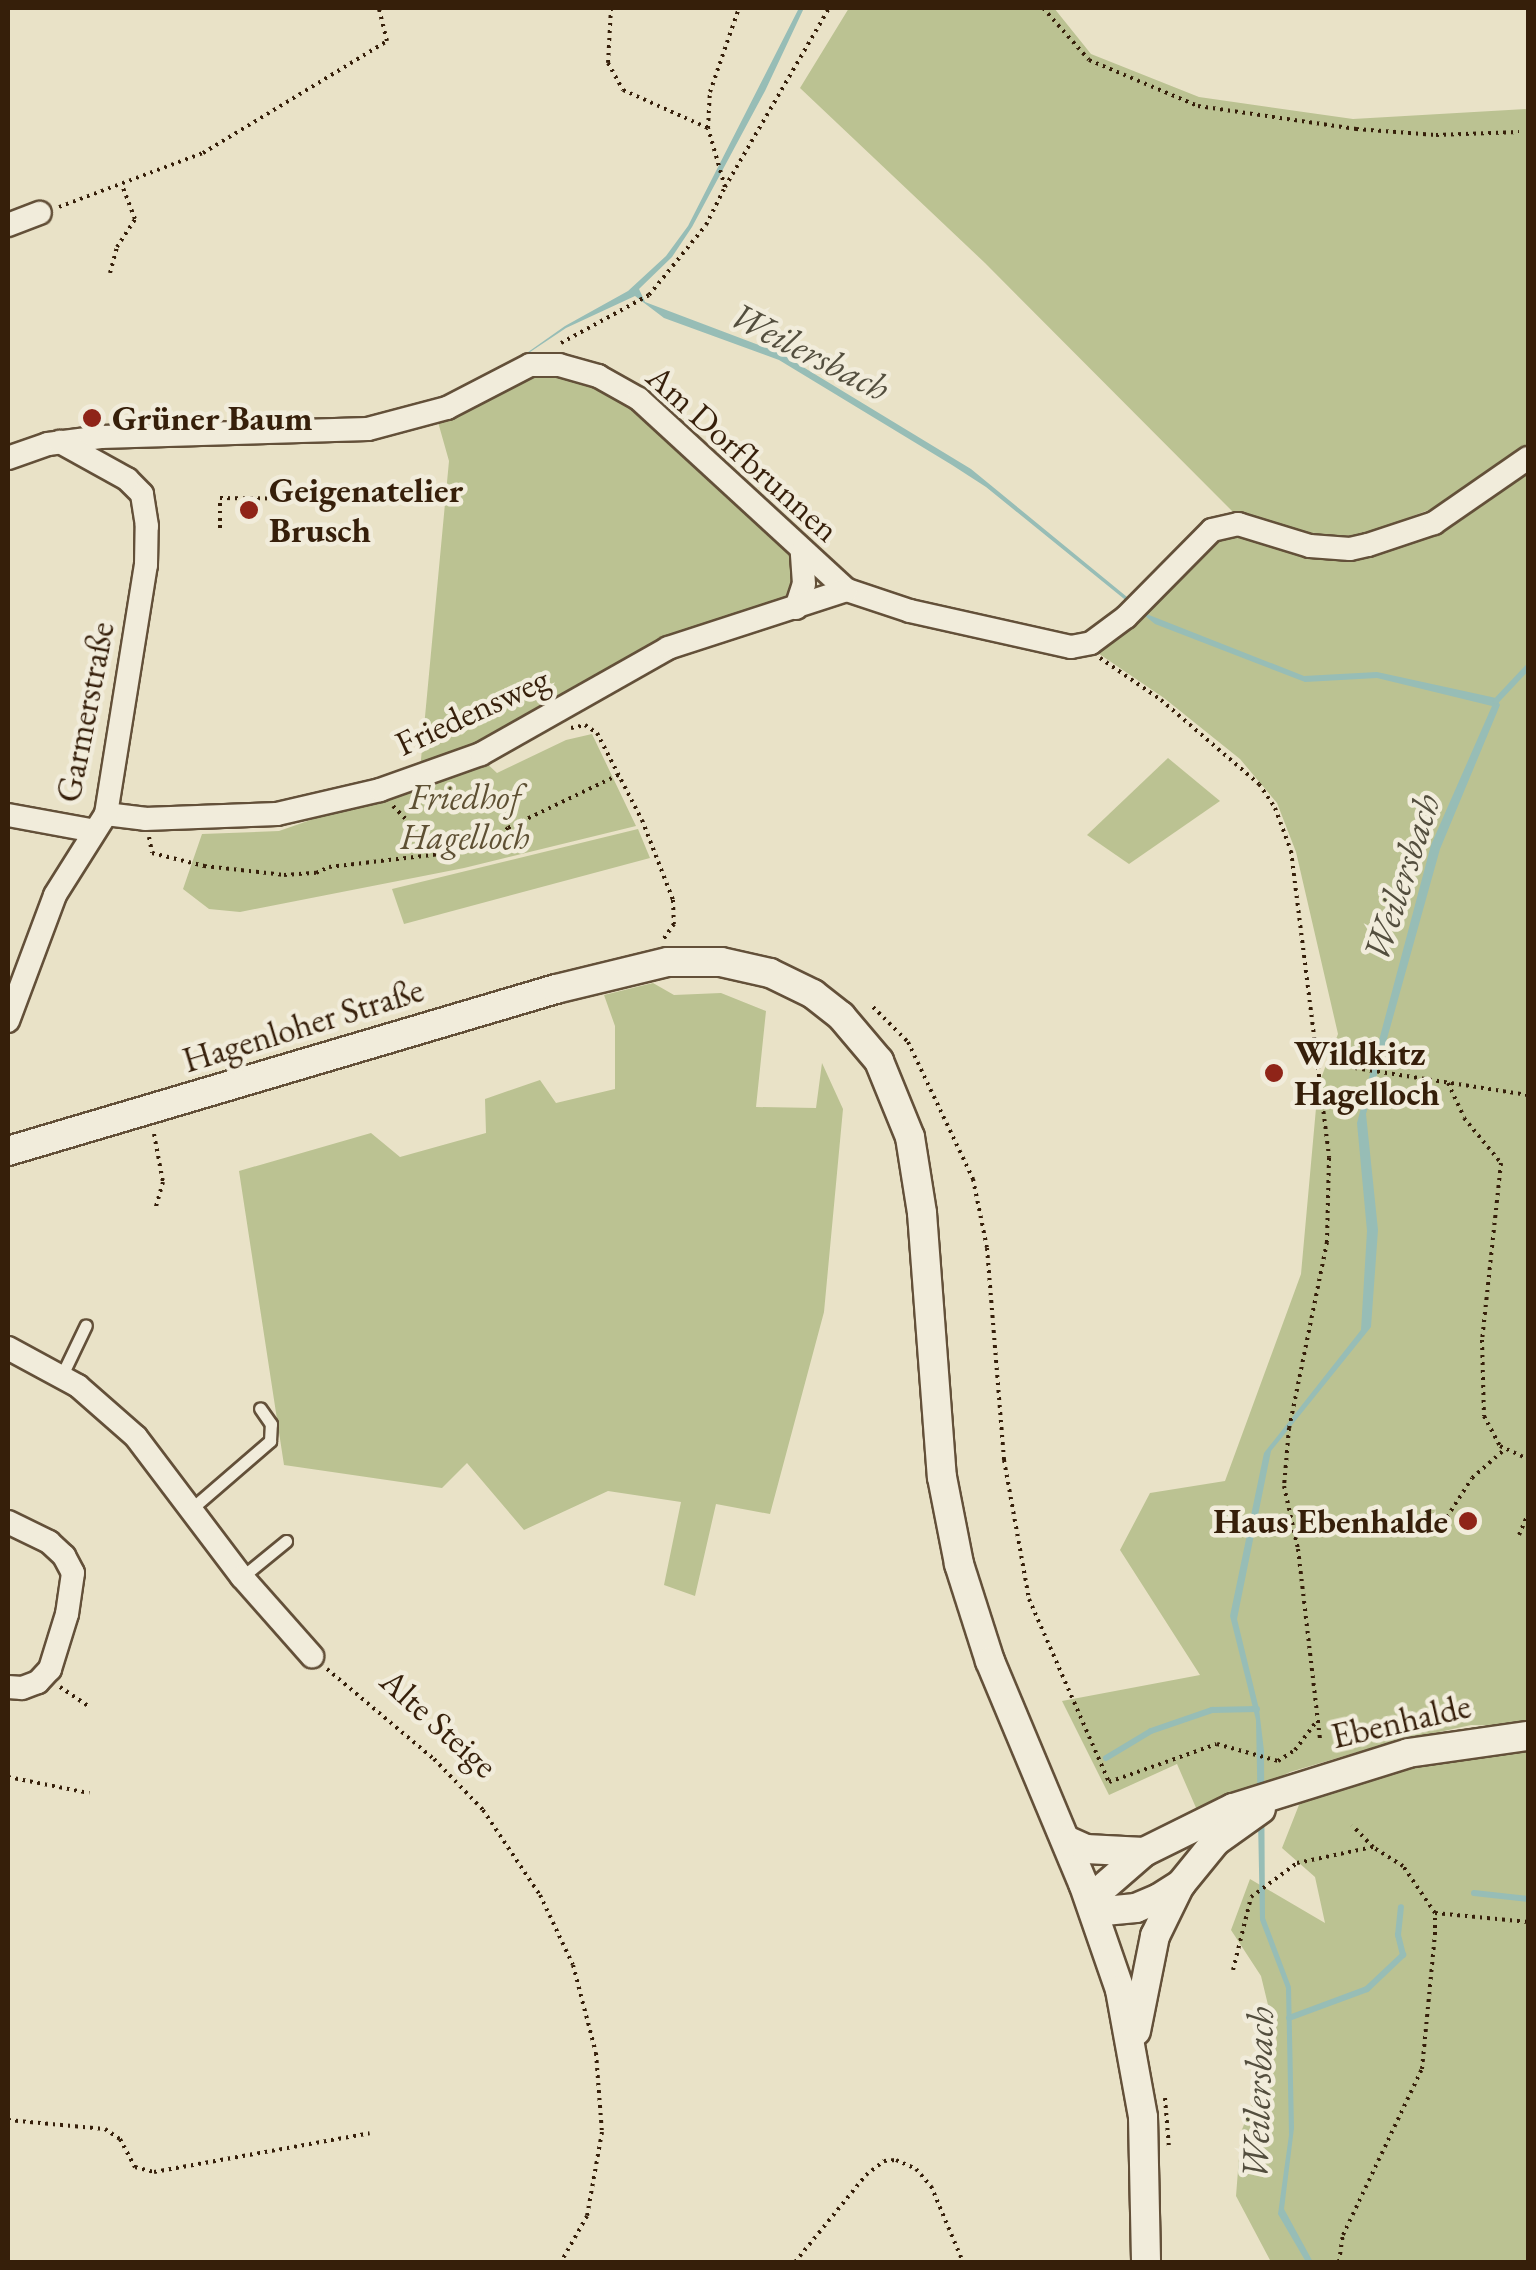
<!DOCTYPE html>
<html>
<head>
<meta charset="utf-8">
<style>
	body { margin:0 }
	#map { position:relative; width:1536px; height:2270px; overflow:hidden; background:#e9e2c7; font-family:"EB Garamond",serif }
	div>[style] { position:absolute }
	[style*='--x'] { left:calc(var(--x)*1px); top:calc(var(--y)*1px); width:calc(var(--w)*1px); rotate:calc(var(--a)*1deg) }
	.green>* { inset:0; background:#bbc292 }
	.water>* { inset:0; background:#97bdb6 }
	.stream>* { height:6px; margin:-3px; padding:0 3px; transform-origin:3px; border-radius:3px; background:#97bdb6 }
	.path>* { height:4px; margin-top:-2px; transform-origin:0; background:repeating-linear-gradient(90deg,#361f0a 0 2.5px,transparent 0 7.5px) }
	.roads { filter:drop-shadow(2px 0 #635039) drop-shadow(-2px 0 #635039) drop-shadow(0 2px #635039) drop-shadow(0 -2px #635039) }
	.service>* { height:11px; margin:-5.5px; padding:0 5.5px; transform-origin:5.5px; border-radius:5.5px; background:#f1ecdb }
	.minor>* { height:22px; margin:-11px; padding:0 11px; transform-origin:11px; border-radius:11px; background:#f1ecdb }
	.tertiary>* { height:28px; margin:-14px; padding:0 14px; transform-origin:14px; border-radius:14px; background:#f1ecdb }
	.dots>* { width:28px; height:28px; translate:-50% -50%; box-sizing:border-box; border:5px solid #f1ecdb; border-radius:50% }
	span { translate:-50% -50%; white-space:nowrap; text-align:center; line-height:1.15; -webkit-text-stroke:9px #f1ecdb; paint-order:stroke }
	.poi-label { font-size:35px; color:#361f0a; font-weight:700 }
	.left { translate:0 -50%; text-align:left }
	.right { translate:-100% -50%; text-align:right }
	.street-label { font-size:35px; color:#361f0a }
	.park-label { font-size:35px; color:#5e5033; font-style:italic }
	.water-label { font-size:38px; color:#534e3e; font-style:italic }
	.frame { position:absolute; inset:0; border:10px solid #361f0a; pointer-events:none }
</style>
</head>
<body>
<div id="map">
	<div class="green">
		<div style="clip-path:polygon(849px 8px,1054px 8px,1091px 54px,1199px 97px,1353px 119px,1528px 109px,1528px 447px,1450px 502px,1362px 535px,1298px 537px,1233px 512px,985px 263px,800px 88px)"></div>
		<div style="clip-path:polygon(531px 366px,624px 393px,791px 554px,795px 585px,772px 611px,420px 770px,449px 461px,436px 415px)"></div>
		<div style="clip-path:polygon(1528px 465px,1528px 1726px,1471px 1725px,1385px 1744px,1290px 1772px,1200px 1817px,1177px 1764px,1109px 1795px,1062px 1701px,1200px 1675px,1120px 1550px,1150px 1493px,1225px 1481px,1301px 1274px,1318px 1086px,1338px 1034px,1296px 852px,1277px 803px,1240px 759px,1164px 698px,1089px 647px,1222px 533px,1362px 554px)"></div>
		<div style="clip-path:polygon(592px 734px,636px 826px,464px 868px,240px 912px,209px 909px,183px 889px,202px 834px,279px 831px,483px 760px,497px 773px,566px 740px)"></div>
		<div style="clip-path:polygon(1168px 758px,1220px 801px,1129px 864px,1087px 835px)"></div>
		<div style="clip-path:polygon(638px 829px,650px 858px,404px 924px,392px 889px)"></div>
		<div style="clip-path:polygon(653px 983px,674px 995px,721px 993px,766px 1011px,756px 1107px,816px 1108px,822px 1063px,843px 1109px,824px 1312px,770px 1514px,716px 1504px,695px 1596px,664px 1585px,681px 1502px,608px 1491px,524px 1530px,467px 1463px,442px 1488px,284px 1465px,239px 1171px,371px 1133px,400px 1157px,486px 1133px,485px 1099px,540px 1080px,556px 1103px,615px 1089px,615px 1026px,604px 995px)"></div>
		<div style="clip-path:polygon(1528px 1736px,1528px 2262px,1271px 2262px,1236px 2196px,1241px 2132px,1277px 2042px,1261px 1976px,1231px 1930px,1250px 1879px,1325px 1923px,1315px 1877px,1282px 1848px,1308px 1782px)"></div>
	</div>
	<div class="water">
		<div style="clip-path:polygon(799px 8px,804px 8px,765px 91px,692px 227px,672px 257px,639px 289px,645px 302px,780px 353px,971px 469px,1149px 615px,1304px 676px,1377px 672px,1496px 698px,1500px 705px,1440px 849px,1366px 1114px,1378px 1230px,1371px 1327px,1271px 1451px,1237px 1619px,1259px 1709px,1264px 1751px,1265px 1918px,1291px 1987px,1294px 2128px,1284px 2209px,1313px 2262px,1306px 2262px,1278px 2214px,1289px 2135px,1286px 1988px,1260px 1920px,1256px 1720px,1230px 1616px,1264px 1453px,1361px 1330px,1367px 1231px,1357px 1123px,1431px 845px,1492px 706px,1377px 678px,1305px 682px,1155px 624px,986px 487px,952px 465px,779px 360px,664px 318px,635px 296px,566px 328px,500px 372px,565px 326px,628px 291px,666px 256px,688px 226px)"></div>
	</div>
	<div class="stream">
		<div style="--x:1496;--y:701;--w:47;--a:-46.7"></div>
		<div style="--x:1106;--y:1758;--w:52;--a:-31"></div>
		<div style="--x:1151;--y:1731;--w:65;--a:-19"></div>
		<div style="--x:1212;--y:1710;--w:45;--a:-1.3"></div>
		<div style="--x:1474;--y:1893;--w:54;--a:6.3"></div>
		<div style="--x:1289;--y:2018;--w:83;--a:-20.4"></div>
		<div style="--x:1367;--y:1989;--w:50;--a:-43.4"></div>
		<div style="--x:1403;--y:1955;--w:21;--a:-104"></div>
		<div style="--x:1398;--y:1935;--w:28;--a:-84"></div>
	</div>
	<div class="path">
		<div style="--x:611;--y:8;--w:55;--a:93.1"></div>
		<div style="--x:608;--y:63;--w:31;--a:61"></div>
		<div style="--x:623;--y:90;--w:93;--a:24.1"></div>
		<div style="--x:1043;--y:8;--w:69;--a:48.5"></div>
		<div style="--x:1089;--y:60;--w:118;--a:22.9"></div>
		<div style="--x:1198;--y:106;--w:160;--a:8.3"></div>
		<div style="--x:1356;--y:129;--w:80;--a:4.3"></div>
		<div style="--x:1436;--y:135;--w:83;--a:-2.1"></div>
		<div style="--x:725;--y:187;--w:207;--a:-59.8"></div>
		<div style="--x:59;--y:207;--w:154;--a:-20.6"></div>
		<div style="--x:203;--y:153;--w:215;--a:-31.3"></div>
		<div style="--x:387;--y:41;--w:34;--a:-104"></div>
		<div style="--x:110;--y:273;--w:27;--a:-75"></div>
		<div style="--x:117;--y:247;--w:33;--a:-57"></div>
		<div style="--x:135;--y:219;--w:36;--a:-111"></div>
		<div style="--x:561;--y:343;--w:100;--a:-28.6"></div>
		<div style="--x:649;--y:295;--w:90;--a:-50.8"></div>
		<div style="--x:706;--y:225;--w:42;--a:-63.4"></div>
		<div style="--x:725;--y:187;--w:61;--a:-106.1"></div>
		<div style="--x:708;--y:128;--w:36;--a:-87"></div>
		<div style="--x:710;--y:92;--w:89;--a:-71"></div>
		<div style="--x:220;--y:528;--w:30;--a:-90"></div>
		<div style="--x:220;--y:498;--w:93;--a:0.6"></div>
		<div style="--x:1100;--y:658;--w:74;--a:34.5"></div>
		<div style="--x:1161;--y:700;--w:129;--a:40.6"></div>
		<div style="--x:1259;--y:784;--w:29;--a:56"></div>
		<div style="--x:1275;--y:808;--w:46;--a:69.6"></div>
		<div style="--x:1291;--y:851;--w:309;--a:82.9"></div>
		<div style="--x:1329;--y:1158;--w:84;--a:91.4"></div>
		<div style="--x:1327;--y:1242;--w:190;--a:101.5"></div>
		<div style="--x:1289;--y:1428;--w:58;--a:94.9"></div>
		<div style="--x:1284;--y:1486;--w:65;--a:77.5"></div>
		<div style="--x:1298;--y:1549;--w:191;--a:83.4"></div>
		<div style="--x:571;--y:728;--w:14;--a:-12"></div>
		<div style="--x:585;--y:725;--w:14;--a:34"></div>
		<div style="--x:597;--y:733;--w:98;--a:62.7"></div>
		<div style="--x:642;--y:820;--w:86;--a:68.8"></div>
		<div style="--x:673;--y:900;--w:24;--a:88"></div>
		<div style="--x:674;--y:924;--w:19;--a:125"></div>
		<div style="--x:393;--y:806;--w:66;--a:45.6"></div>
		<div style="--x:149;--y:837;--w:16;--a:79"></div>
		<div style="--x:152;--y:853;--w:54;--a:14"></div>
		<div style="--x:204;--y:866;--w:81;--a:6.4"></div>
		<div style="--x:284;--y:875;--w:32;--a:-4"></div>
		<div style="--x:316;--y:873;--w:14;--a:-25"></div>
		<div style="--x:329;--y:867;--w:155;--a:-6.7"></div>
		<div style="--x:483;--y:849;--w:33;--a:-40"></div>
		<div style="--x:508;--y:828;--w:124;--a:-25.7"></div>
		<div style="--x:873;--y:1007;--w:49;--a:45"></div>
		<div style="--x:908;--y:1042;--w:152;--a:64.6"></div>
		<div style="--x:973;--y:1179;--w:70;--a:78.5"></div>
		<div style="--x:987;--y:1248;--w:213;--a:85.4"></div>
		<div style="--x:1004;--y:1460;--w:141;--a:79.8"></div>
		<div style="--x:1029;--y:1599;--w:200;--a:66.4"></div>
		<div style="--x:1109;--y:1782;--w:114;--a:-19.4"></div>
		<div style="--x:1217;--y:1744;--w:63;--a:15.6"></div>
		<div style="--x:1278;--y:1761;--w:20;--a:-33"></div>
		<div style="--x:1295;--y:1750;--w:35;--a:-53"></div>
		<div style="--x:1318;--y:1040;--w:46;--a:37.1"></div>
		<div style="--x:1355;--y:1068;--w:175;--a:8.9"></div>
		<div style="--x:1448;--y:1083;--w:38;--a:65"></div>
		<div style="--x:1464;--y:1118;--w:58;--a:50.6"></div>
		<div style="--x:1501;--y:1163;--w:178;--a:96.1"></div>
		<div style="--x:1482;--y:1340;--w:76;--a:88.5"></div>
		<div style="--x:1484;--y:1416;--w:34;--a:62"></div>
		<div style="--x:1500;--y:1446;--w:31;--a:25"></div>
		<div style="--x:154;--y:1134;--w:49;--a:79.4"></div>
		<div style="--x:163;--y:1182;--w:29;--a:106"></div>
		<div style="--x:1447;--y:1517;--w:46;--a:-57.3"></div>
		<div style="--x:1472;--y:1478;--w:44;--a:-41.3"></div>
		<div style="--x:1519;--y:1535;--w:23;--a:-67"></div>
		<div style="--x:327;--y:1669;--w:140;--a:40.1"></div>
		<div style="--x:434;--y:1759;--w:71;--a:46.1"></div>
		<div style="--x:483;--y:1810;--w:102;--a:56.2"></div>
		<div style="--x:540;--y:1895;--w:77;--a:64.8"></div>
		<div style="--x:573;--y:1965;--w:91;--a:75.4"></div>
		<div style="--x:596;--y:2053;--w:79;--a:85.7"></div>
		<div style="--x:602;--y:2132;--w:85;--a:100.1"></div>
		<div style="--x:587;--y:2216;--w:53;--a:119.5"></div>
		<div style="--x:60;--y:1687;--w:34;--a:34"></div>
		<div style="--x:8;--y:1777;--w:83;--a:11.2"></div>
		<div style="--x:1435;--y:1913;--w:93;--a:5.5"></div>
		<div style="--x:1233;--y:1970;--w:75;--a:-76.1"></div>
		<div style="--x:1251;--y:1897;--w:57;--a:-36.5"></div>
		<div style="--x:1297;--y:1863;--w:78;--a:-11.9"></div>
		<div style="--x:1165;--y:2098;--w:50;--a:85.4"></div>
		<div style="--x:8;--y:2120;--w:97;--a:5.3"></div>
		<div style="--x:105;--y:2129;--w:18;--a:34"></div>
		<div style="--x:120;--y:2139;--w:32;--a:62"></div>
		<div style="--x:135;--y:2167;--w:20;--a:15"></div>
		<div style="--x:154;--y:2172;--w:219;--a:-10.2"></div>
		<div style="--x:795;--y:2262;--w:112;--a:-50.8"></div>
		<div style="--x:866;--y:2175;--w:23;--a:-38"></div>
		<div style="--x:884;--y:2161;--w:12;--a:-5"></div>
		<div style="--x:896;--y:2160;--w:22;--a:24"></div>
		<div style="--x:916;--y:2169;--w:23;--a:49"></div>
		<div style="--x:931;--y:2186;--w:82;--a:67.2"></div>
		<div style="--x:1339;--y:2262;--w:27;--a:-82"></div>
		<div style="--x:1343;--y:2235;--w:184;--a:-64.6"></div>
		<div style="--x:1422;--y:2069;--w:135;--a:-84.5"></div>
		<div style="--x:1435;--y:1935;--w:22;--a:-90"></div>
		<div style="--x:1435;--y:1913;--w:57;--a:-124.2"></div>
		<div style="--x:1403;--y:1866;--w:36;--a:-148"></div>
		<div style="--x:1373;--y:1847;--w:30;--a:-134"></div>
	</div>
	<div class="roads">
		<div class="service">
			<div style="--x:62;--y:1375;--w:55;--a:-64.4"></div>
			<div style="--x:190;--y:1510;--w:106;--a:-40.8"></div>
			<div style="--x:270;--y:1441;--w:17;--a:-87"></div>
			<div style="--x:271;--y:1424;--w:19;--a:-125"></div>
			<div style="--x:242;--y:1577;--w:57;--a:-39.3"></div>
		</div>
		<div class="minor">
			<div style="--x:8;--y:225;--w:34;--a:-21"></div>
			<div style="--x:8;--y:458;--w:42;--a:-19.3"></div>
			<div style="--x:48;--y:444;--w:53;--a:-7.5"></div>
			<div style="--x:101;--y:437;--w:267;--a:-1.7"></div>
			<div style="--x:368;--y:429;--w:82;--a:-14.9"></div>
			<div style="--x:447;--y:408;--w:93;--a:-27.4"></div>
			<div style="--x:530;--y:365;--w:29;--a:0"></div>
			<div style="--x:559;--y:365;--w:41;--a:15.8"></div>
			<div style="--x:598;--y:376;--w:47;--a:29.3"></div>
			<div style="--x:639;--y:399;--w:282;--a:42.6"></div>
			<div style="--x:847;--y:590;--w:66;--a:18.4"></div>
			<div style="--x:910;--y:611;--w:165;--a:12.6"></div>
			<div style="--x:1071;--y:647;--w:20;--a:-11"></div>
			<div style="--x:1091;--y:643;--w:44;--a:-36.6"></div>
			<div style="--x:1126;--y:617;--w:122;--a:-45.3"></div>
			<div style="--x:1212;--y:530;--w:27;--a:-13"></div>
			<div style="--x:1238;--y:524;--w:75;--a:17"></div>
			<div style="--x:1310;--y:546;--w:40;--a:4.3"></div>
			<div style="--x:1350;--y:549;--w:18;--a:-13"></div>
			<div style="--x:1368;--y:545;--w:70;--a:-18.4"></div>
			<div style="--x:1434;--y:523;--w:114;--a:-34.7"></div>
			<div style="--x:796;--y:608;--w:25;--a:-72"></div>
			<div style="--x:804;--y:584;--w:32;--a:-94"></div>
			<div style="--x:106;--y:814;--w:39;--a:7"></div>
			<div style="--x:145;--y:819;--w:132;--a:-2.2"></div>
			<div style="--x:277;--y:814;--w:106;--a:-13.1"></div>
			<div style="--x:380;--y:790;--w:107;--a:-19.6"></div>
			<div style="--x:481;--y:754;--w:215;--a:-29.5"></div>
			<div style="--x:668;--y:648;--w:188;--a:-18"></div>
			<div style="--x:8;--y:815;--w:88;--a:10.4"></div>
			<div style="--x:8;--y:1021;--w:134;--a:-69.5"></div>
			<div style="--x:55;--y:895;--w:96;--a:-57.8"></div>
			<div style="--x:106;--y:814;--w:252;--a:-80.9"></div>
			<div style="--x:146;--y:565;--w:39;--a:-89"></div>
			<div style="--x:147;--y:526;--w:32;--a:-99"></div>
			<div style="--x:142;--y:494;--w:21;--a:-135"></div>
			<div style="--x:127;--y:479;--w:77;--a:-151.1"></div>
			<div style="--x:8;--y:1348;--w:80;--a:28.5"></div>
			<div style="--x:78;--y:1386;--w:77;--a:41.3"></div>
			<div style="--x:136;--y:1437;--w:176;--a:52.9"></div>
			<div style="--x:242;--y:1577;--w:106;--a:48.5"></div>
			<div style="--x:8;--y:1522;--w:46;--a:26"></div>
			<div style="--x:49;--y:1542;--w:21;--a:43"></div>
			<div style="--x:64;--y:1556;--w:19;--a:62"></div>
			<div style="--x:73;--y:1573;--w:41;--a:98.3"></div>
			<div style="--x:67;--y:1614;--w:58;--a:107.2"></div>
			<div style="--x:50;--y:1669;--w:18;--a:133"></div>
			<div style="--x:38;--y:1682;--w:17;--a:159"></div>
			<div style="--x:22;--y:1688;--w:14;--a:-176"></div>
		</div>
		<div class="tertiary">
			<div style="--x:8;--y:1151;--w:571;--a:-16.47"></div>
			<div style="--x:556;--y:989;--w:115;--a:-13.6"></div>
			<div style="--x:668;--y:962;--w:53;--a:0"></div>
			<div style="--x:721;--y:962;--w:50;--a:12.7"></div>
			<div style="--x:770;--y:973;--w:48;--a:26"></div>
			<div style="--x:813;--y:994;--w:36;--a:38"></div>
			<div style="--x:841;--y:1016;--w:59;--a:49.8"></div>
			<div style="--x:879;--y:1061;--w:82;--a:67.8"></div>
			<div style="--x:910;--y:1137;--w:77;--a:81"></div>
			<div style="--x:922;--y:1213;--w:265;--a:85.7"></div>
			<div style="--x:942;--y:1477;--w:89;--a:78.9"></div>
			<div style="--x:959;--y:1564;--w:102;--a:72.3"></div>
			<div style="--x:990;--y:1661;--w:241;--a:67.3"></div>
			<div style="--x:1083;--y:1883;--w:113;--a:70.9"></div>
			<div style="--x:1120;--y:1990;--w:129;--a:79.7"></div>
			<div style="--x:1143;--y:2117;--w:145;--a:88.8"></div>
			<div style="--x:1066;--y:1840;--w:22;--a:24"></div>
			<div style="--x:1086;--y:1849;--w:58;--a:3"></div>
			<div style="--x:1090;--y:1899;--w:72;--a:-41"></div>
			<div style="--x:1144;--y:1852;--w:99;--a:-26.3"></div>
			<div style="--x:1233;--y:1808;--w:183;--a:-17.4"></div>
			<div style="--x:1408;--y:1753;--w:121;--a:-8.1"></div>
			<div style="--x:1094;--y:1912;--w:42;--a:-5.4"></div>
			<div style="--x:1136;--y:1908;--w:25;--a:-23"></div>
			<div style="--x:1159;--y:1898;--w:26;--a:-32"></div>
			<div style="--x:1181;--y:1884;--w:55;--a:-50.9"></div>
			<div style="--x:1216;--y:1841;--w:55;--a:-35.4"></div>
			<div style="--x:1136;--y:2031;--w:97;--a:-78.7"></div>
			<div style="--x:1155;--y:1936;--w:55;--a:-63.9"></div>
		</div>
	</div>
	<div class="dots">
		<div style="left:92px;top:418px;background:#8f2418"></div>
		<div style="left:249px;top:510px;background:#8f2418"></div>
		<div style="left:1274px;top:1073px;background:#8f2418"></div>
		<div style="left:1468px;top:1521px;background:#8f2418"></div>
	</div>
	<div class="poi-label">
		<span class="left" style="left:112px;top:418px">Grüner Baum</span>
		<span class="left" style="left:269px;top:510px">Geigenatelier<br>Brusch</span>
		<span class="left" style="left:1294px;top:1073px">Wildkitz<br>Hagelloch</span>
		<span class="right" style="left:1448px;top:1521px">Haus Ebenhalde</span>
	</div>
	<div class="street-label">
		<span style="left:743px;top:453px;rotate:42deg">Am Dorfbrunnen</span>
		<span style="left:472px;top:711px;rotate:-25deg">Friedensweg</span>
		<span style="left:85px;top:712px;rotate:-79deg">Garmerstraße</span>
		<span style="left:303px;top:1025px;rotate:-17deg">Hagenloher Straße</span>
		<span style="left:1401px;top:1721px;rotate:-13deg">Ebenhalde</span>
		<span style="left:439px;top:1723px;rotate:42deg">Alte Steige</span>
	</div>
	<div class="park-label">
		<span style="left:465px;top:817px">Friedhof<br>Hagelloch</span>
	</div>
	<div class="water-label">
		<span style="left:810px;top:351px;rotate:27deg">Weilersbach</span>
		<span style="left:1401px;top:877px;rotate:-72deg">Weilersbach</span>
		<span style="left:1257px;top:2093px;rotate:-88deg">Weilersbach</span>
	</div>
	<div class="frame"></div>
</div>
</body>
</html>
